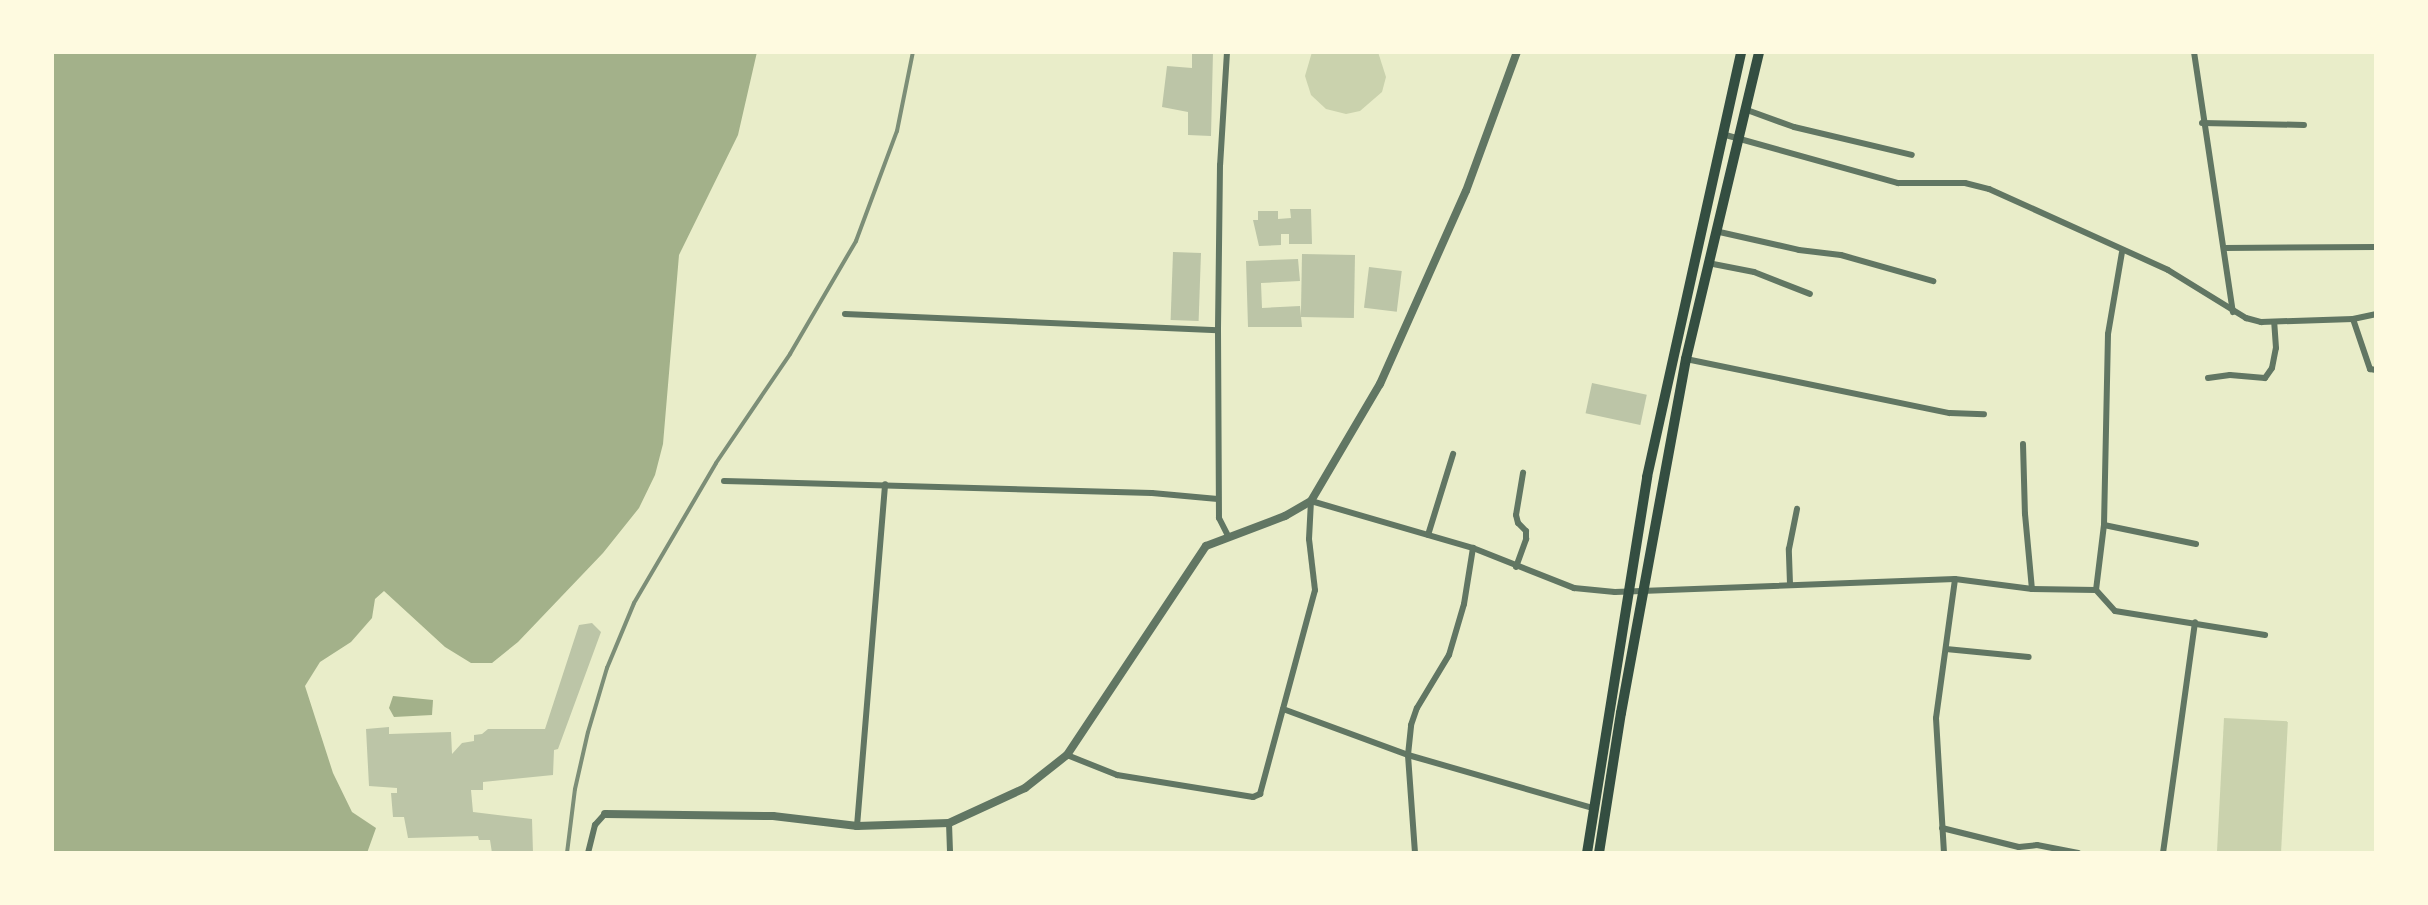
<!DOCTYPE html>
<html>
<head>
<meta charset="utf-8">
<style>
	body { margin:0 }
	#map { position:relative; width:2428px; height:905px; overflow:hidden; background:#e9edc9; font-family:Arial,sans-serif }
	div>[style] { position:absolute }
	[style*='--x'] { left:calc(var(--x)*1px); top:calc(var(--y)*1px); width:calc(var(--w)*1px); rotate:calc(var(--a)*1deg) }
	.green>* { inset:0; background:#cad2ad; transform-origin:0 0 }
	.water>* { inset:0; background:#a3b18a }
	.building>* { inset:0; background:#bcc5a7; transform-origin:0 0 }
	.minor>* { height:6px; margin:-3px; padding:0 3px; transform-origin:3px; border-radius:3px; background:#617663 }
	.tertiary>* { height:8px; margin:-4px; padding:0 4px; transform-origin:4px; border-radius:4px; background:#617663 }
	.trunk>* { height:10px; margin:-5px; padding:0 5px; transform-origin:5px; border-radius:5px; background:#344e41 }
	.rail>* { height:4px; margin:-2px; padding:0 2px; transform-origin:2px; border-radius:2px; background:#7c8e77 }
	span { translate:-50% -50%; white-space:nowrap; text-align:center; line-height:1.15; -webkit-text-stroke:8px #fefae0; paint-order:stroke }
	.frame { position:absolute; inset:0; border:54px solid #fefae0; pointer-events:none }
</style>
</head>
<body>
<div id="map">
	<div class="green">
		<div style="clip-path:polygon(1312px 52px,1378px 52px,1386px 77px,1382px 92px,1360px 111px,1346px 114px,1326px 109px,1311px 95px,1305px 76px)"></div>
		<div style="left:2224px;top:718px;width:64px;height:136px;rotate:3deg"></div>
	</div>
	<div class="water">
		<div style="clip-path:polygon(52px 52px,757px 52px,738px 135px,679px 255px,663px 444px,655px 475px,639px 508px,603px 553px,518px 642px,492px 663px,471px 663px,445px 647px,384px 591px,375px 599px,372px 618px,351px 642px,320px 662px,305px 686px,333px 773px,352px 812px,376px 828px,367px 853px,52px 853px)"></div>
		<div style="clip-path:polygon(393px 696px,433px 700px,432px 715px,394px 717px,389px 708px)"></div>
	</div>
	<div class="building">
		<div style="clip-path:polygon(1192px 52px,1213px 52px,1211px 136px,1188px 135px,1188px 112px,1162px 107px,1167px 66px,1192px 68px)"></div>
		<div style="clip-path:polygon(1290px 209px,1311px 209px,1312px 244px,1289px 244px,1289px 234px,1281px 234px,1281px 245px,1259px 246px,1253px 220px,1258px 220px,1258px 211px,1278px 211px,1278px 219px,1291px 218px)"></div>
		<div style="left:1173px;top:252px;width:28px;height:68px;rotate:2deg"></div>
		<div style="left:1302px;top:254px;width:53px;height:63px;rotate:1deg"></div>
		<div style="clip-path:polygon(1298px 259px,1300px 281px,1261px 283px,1262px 308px,1300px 306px,1302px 327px,1248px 327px,1246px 261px)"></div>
		<div style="left:1369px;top:267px;width:33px;height:41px;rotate:7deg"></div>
		<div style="left:1592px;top:383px;width:56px;height:31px;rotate:12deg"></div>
		<div style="clip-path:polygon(592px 623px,601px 632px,558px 749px,554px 750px,553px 775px,483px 782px,483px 790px,471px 790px,473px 812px,532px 819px,533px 853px,492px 853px,490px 840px,479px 840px,478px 836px,408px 838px,404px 817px,393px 817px,391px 793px,397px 793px,397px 788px,369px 786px,366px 729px,389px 727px,389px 734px,451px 732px,452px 754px,462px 743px,474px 741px,474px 735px,482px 734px,488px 729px,545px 729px,579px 625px)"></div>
	</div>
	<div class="minor">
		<div style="--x:1227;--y:52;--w:113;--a:93.5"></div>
		<div style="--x:1220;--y:165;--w:165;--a:90.7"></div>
		<div style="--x:1218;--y:330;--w:188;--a:89.7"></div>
		<div style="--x:1219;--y:518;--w:20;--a:63"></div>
		<div style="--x:2194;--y:52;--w:263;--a:81.5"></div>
		<div style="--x:1747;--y:110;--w:50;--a:19.9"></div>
		<div style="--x:1794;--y:127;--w:121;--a:13.3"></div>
		<div style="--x:2202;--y:123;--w:102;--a:1.1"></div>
		<div style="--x:1722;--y:134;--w:183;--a:15.6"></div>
		<div style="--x:1898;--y:183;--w:67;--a:0"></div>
		<div style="--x:1965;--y:183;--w:25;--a:14"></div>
		<div style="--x:1989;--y:189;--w:196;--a:24.3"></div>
		<div style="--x:2168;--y:270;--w:92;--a:31.6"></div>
		<div style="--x:2246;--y:318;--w:16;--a:15"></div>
		<div style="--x:2261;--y:322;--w:92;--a:-1.9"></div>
		<div style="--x:2353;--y:319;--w:24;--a:-12"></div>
		<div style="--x:1715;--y:231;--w:86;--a:12.7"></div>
		<div style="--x:1799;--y:250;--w:42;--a:6.8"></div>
		<div style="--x:1841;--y:255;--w:96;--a:15.8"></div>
		<div style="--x:2224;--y:248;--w:152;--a:-0.4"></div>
		<div style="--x:1708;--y:263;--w:47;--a:11.1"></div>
		<div style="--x:1754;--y:272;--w:60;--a:21.4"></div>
		<div style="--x:845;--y:314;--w:373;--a:2.5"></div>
		<div style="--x:2353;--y:319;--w:53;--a:71.2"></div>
		<div style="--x:2370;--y:369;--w:6;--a:9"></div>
		<div style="--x:1686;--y:359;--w:269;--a:11.6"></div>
		<div style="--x:1950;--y:413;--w:34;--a:2"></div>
		<div style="--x:2208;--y:378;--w:22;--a:-8"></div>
		<div style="--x:2230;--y:375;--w:35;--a:5"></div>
		<div style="--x:2265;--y:378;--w:12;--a:-55"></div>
		<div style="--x:2272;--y:368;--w:20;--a:-79"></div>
		<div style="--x:2276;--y:348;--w:26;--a:-94"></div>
		<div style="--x:2023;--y:444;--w:70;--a:88.4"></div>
		<div style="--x:2025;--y:514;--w:75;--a:84.7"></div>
		<div style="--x:724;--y:481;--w:428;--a:1.6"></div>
		<div style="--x:1152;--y:493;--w:66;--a:5.2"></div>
		<div style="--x:2104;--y:525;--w:94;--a:11.7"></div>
		<div style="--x:1428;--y:535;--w:85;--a:-72.8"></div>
		<div style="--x:1516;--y:567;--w:30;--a:-70"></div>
		<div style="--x:1526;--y:539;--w:8;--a:-90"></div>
		<div style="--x:1526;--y:531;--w:11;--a:-135"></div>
		<div style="--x:1518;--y:523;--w:8;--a:-104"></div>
		<div style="--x:1516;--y:515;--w:43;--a:-80.5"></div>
		<div style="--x:1790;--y:584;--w:35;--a:-92"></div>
		<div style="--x:1789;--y:549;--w:41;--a:-78.7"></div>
		<div style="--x:2096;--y:590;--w:65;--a:-83"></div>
		<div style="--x:2104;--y:525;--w:191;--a:-88.8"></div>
		<div style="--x:2108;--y:334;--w:83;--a:-80.3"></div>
		<div style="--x:1946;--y:649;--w:83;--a:5.5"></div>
		<div style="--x:1283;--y:709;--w:133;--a:20.2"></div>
		<div style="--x:1408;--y:755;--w:188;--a:16"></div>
		<div style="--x:1067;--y:755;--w:54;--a:21.8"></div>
		<div style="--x:1117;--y:775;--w:138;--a:9.2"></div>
		<div style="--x:1253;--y:797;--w:8;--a:-23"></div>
		<div style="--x:1260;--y:794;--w:211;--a:-74.9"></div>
		<div style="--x:1315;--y:590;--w:51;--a:-96.7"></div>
		<div style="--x:1309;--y:539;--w:38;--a:-87"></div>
		<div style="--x:1311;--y:501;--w:169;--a:16.2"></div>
		<div style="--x:1473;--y:548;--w:109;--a:21.6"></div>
		<div style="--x:1574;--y:588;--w:41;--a:5.6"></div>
		<div style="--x:1615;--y:592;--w:340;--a:-2.2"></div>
		<div style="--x:1955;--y:579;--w:78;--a:7.4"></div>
		<div style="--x:2032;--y:589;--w:64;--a:0.9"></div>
		<div style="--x:2096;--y:590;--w:28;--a:48"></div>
		<div style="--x:2115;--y:611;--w:152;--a:9.1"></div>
		<div style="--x:949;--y:823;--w:30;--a:88"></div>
		<div style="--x:857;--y:826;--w:343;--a:-85.3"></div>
		<div style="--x:1942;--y:828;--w:79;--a:13.9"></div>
		<div style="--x:2019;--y:847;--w:18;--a:-6"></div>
		<div style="--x:2037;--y:845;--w:42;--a:11"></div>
		<div style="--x:588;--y:853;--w:29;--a:-76"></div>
		<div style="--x:595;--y:825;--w:15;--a:-48"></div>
		<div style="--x:1415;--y:853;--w:98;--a:-94.1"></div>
		<div style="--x:1408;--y:755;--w:30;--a:-84"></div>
		<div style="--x:1411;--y:725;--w:18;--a:-71"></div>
		<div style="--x:1417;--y:708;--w:62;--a:-58.9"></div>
		<div style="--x:1449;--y:655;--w:53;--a:-73.6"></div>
		<div style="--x:1464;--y:604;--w:57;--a:-80.9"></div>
		<div style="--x:1944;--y:853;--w:135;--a:-93.4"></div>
		<div style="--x:1936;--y:718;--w:140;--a:-82.2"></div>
		<div style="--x:2163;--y:853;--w:233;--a:-82.1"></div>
	</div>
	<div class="tertiary">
		<div style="--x:605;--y:814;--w:168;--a:0.7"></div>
		<div style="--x:773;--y:816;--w:85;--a:6.8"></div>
		<div style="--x:857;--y:826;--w:92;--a:-1.9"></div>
		<div style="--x:949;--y:823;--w:84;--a:-24.7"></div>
		<div style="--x:1025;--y:788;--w:53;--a:-38.2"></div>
		<div style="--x:1067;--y:755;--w:251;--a:-56.4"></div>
		<div style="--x:1206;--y:546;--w:85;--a:-20.8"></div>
		<div style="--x:1285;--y:516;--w:30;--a:-30"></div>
		<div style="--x:1311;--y:501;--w:136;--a:-59.5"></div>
		<div style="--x:1380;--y:384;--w:211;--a:-66"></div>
		<div style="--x:1466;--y:191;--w:148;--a:-69.9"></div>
	</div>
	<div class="trunk">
		<div style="--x:1587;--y:853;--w:381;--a:-80.9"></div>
		<div style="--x:1647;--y:477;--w:435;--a:-77.5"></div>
		<div style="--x:1599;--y:853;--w:142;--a:-81.1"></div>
		<div style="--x:1621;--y:713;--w:360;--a:-79.6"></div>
		<div style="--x:1686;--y:359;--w:316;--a:-76.6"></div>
	</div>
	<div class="rail">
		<div style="--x:567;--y:853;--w:64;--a:-82.9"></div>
		<div style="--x:575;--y:789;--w:58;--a:-77.2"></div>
		<div style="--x:588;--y:732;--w:67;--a:-73.5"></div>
		<div style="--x:607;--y:668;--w:70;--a:-67.4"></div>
		<div style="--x:634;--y:603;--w:162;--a:-59.6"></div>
		<div style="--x:716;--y:463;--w:132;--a:-55.8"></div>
		<div style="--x:790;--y:354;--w:131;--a:-59.7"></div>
		<div style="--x:856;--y:241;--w:117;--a:-69.6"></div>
		<div style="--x:897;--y:131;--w:81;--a:-78.6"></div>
	</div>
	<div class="frame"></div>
</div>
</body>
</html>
